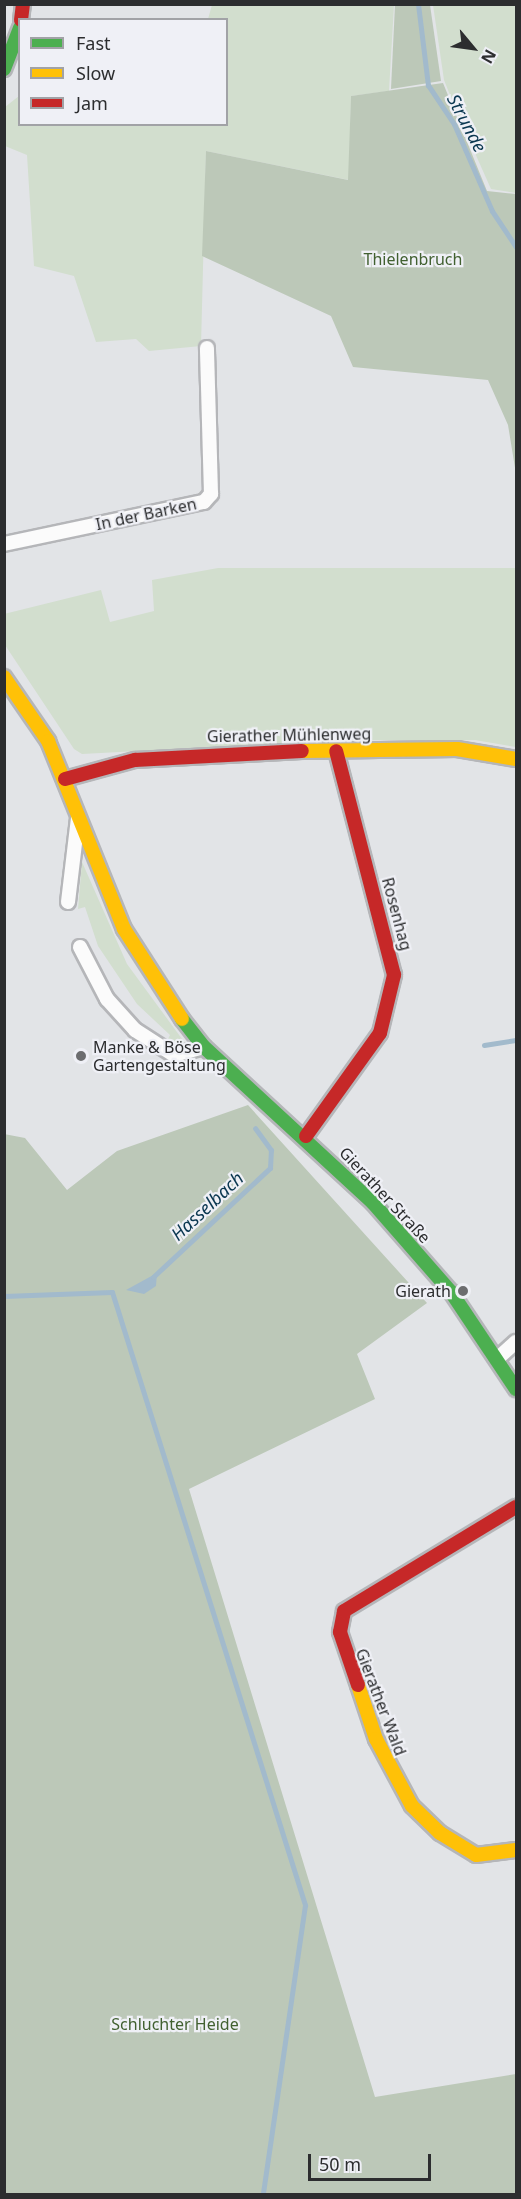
<!DOCTYPE html>
<html>
<head>
<meta charset="utf-8">
<style>
	body { margin:0 }
	#map { position:relative; width:521px; height:2199px; overflow:hidden; background:#e2e4e7; font-family:"Noto Sans",sans-serif }
	div>[style] { position:absolute }
	[style*='--x'] { left:calc(var(--x)*1px); top:calc(var(--y)*1px); width:calc(var(--w)*1px); rotate:calc(var(--a)*1deg) }
	.green>* { inset:0; background:#d2dece }
	.forest>* { inset:0; background:#bcc8b8 }
	.water>* { inset:0; background:#a2bacc }
	.stream>* { height:5px; margin:-2.5px; padding:0 2.5px; transform-origin:2.5px; border-radius:2.5px; background:#a2bacc }
	.roads { filter:drop-shadow(2px 0 #b5b6b9) drop-shadow(-2px 0 #b5b6b9) drop-shadow(0 2px #b5b6b9) drop-shadow(0 -2px #b5b6b9) }
	.street>* { height:14px; margin:-7px; padding:0 7px; transform-origin:7px; border-radius:7px; background:#fbfbfb }
	.fast>* { height:14px; margin:-7px; padding:0 7px; transform-origin:7px; border-radius:7px; background:#4caf50 }
	.slow>* { height:14px; margin:-7px; padding:0 7px; transform-origin:7px; border-radius:7px; background:#ffc107 }
	.jam>* { height:14px; margin:-7px; padding:0 7px; transform-origin:7px; border-radius:7px; background:#c62828 }
	.dots>* { width:16px; height:16px; translate:-50% -50%; box-sizing:border-box; border:3px solid #eff0f6; border-radius:50% }
	span { translate:-50% -50%; white-space:nowrap; text-align:center; line-height:1.15; -webkit-text-stroke:4.5px #eff0f6; paint-order:stroke }
	.park-label { font-size:16px; color:#416030 }
	.street-label { font-size:16px; color:#2c2d2f }
	.poi-label { font-size:16px; color:#2c2d2f }
	.left { translate:0 -50%; text-align:left }
	.right { translate:-100% -50%; text-align:right }
	.water-label { font-size:18px; color:#0a3750; font-style:italic }
	.frame { position:absolute; inset:0; border:6px solid #2c2d2f; pointer-events:none }
	.legend { position:absolute; left:18px; top:18px; width:210px; height:108px; box-sizing:border-box; background:#eff0f6; border:2px solid #a1a2a6; margin:0; padding:8px 10px; list-style:none; font-size:18px; color:#2c2d2f }
	.legend li { display:flex; align-items:center; gap:12px; height:30px }
	.legend b { width:30px; border:2px solid #a1a2a6 }
	.north { position:absolute; left:443px; top:18px; width:60px; height:60px; -webkit-text-stroke:4px #eff0f6; paint-order:stroke; rotate:119deg; font-size:16px; font-weight:700; line-height:24px; text-align:center; color:#2c2d2f }
	.north::after { content:''; display:block; margin:auto; width:21px; height:27px; background:#2c2d2f; clip-path:polygon(50% 0,100% 100%,50% 72%,0 100%) }
	.scale { position:absolute; left:308px; top:2154px; width:123px; height:27px; box-sizing:border-box; border:3px solid #2c2d2f; border-top:0; padding-left:8px; font-size:18px; line-height:21px; white-space:nowrap; color:#2c2d2f; -webkit-text-stroke:4px #eff0f6; paint-order:stroke }
</style>
</head>
<body>
<div id="map">
	<div class="green">
		<div style="clip-path:polygon(212px 5px,394px 5px,389px 91px,351px 96px,349px 180px,206px 151px,201px 346px,149px 351px,136px 339px,96px 342px,74px 276px,34px 266px,27px 155px,5px 146px,5px 107px,19px 96px,20px 124px,226px 124px,226px 20px,208px 19px)"></div>
		<div style="clip-path:polygon(433px 5px,516px 5px,516px 193px,491px 189px,458px 115px,444px 80px)"></div>
		<div style="clip-path:polygon(218px 568px,516px 568px,516px 747px,475px 740px,342px 740px,82px 754px,74px 749px,5px 645px,4px 614px,101px 590px,110px 622px,154px 611px,152px 580px)"></div>
		<div style="clip-path:polygon(82px 862px,127px 964px,185px 1043px,180px 1048px,165px 1045px,170px 1035px,137px 1004px,98px 946px,85px 907px,78px 909px)"></div>
	</div>
	<div class="forest">
		<div style="clip-path:polygon(395px 5px,430px 5px,441px 81px,391px 89px)"></div>
		<div style="clip-path:polygon(443px 83px,487px 191px,516px 194px,516px 474px,508px 425px,488px 380px,353px 367px,331px 316px,202px 256px,206px 151px,348px 180px,351px 96px)"></div>
		<div style="clip-path:polygon(248px 1105px,427px 1303px,357px 1354px,375px 1399px,189px 1489px,375px 2097px,516px 2074px,516px 2194px,5px 2194px,4px 1134px,25px 1138px,67px 1190px,117px 1151px)"></div>
	</div>
	<div class="water">
		<div style="clip-path:polygon(157px 1273px,156px 1286px,144px 1294px,126px 1290px)"></div>
	</div>
	<div class="stream">
		<div style="--x:418;--y:4;--w:82;--a:83"></div>
		<div style="--x:428;--y:85;--w:47;--a:56.3"></div>
		<div style="--x:454;--y:124;--w:95;--a:66.4"></div>
		<div style="--x:492;--y:211;--w:43;--a:56.3"></div>
		<div style="--x:484;--y:1045;--w:32;--a:-9"></div>
		<div style="--x:153;--y:1277;--w:160;--a:-43"></div>
		<div style="--x:270;--y:1168;--w:18;--a:-87"></div>
		<div style="--x:271;--y:1150;--w:27;--a:-126"></div>
		<div style="--x:4;--y:1296;--w:108;--a:-2.1"></div>
		<div style="--x:112;--y:1292;--w:643;--a:72.52"></div>
		<div style="--x:305;--y:1905;--w:292;--a:98.3"></div>
	</div>
	<div class="roads">
		<div class="street">
			<div style="--x:4;--y:544;--w:204;--a:-11.9"></div>
			<div style="--x:204;--y:502;--w:11;--a:-49"></div>
			<div style="--x:211;--y:494;--w:146;--a:-91.6"></div>
			<div style="--x:68;--y:902;--w:85;--a:-83.2"></div>
			<div style="--x:80;--y:947;--w:59;--a:62.6"></div>
			<div style="--x:107;--y:999;--w:42;--a:47.9"></div>
			<div style="--x:135;--y:1030;--w:46;--a:32.7"></div>
			<div style="--x:174;--y:1055;--w:31;--a:-15"></div>
			<div style="--x:498;--y:1358;--w:24;--a:-42"></div>
		</div>
		<div class="fast">
			<div style="--x:4;--y:69;--w:44;--a:-68.7"></div>
			<div style="--x:182;--y:1019;--w:36;--a:52"></div>
			<div style="--x:204;--y:1047;--w:230;--a:42.7"></div>
			<div style="--x:373;--y:1203;--w:118;--a:48.8"></div>
			<div style="--x:451;--y:1292;--w:117;--a:56.2"></div>
		</div>
		<div class="slow">
			<div style="--x:4;--y:677;--w:78;--a:55.5"></div>
			<div style="--x:48;--y:741;--w:203;--a:68"></div>
			<div style="--x:124;--y:929;--w:107;--a:57.2"></div>
			<div style="--x:302;--y:751;--w:155;--a:-0.7"></div>
			<div style="--x:457;--y:749;--w:60;--a:9.6"></div>
			<div style="--x:358;--y:1685;--w:57;--a:71.6"></div>
			<div style="--x:376;--y:1739;--w:76;--a:61.8"></div>
			<div style="--x:412;--y:1806;--w:39;--a:44"></div>
			<div style="--x:440;--y:1833;--w:42;--a:31.4"></div>
			<div style="--x:476;--y:1855;--w:40;--a:-7.1"></div>
		</div>
		<div class="jam">
			<div style="--x:21;--y:20;--w:16;--a:-83"></div>
			<div style="--x:65;--y:779;--w:73;--a:-15.2"></div>
			<div style="--x:135;--y:760;--w:167;--a:-3.1"></div>
			<div style="--x:306;--y:1136;--w:127;--a:-54.3"></div>
			<div style="--x:380;--y:1033;--w:60;--a:-76.4"></div>
			<div style="--x:394;--y:975;--w:231;--a:-104.5"></div>
			<div style="--x:358;--y:1685;--w:56;--a:-108.8"></div>
			<div style="--x:340;--y:1632;--w:21;--a:-79"></div>
			<div style="--x:344;--y:1611;--w:201;--a:-31.2"></div>
		</div>
	</div>
	<div class="dots">
		<div style="left:81px;top:1056px;background:#6c6d6f"></div>
		<div style="left:463px;top:1291px;background:#6c6d6f"></div>
	</div>
	<div class="park-label">
		<span style="left:413px;top:259px">Thielenbruch</span>
		<span style="left:175px;top:2024px">Schluchter Heide</span>
	</div>
	<div class="street-label">
		<span style="left:146px;top:514px;rotate:-12deg">In der Barken</span>
		<span style="left:289px;top:735px;rotate:-1deg">Gierather Mühlenweg</span>
		<span style="left:397px;top:914px;rotate:75deg">Rosenhag</span>
		<span style="left:385px;top:1195px;rotate:47deg">Gierather Straße</span>
		<span style="left:381px;top:1702px;rotate:69deg">Gierather Wald</span>
	</div>
	<div class="poi-label">
		<span class="left" style="left:93px;top:1056px">Manke &amp; Böse<br>Gartengestaltung</span>
		<span class="right" style="left:451px;top:1291px">Gierath</span>
	</div>
	<div class="water-label">
		<span style="left:467px;top:123px;rotate:62deg">Strunde</span>
		<span style="left:207px;top:1206px;rotate:-43deg">Hasselbach</span>
	</div>
	<div class="frame"></div>
	<ul class="legend">
	<li><b style="height:8px;background:#4caf50"></b>Fast</li>
	<li><b style="height:8px;background:#ffc107"></b>Slow</li>
	<li><b style="height:8px;background:#c62828"></b>Jam</li>
	</ul>
	<div class="north">N</div>
	<div class="scale">50 m</div>
</div>
</body>
</html>
